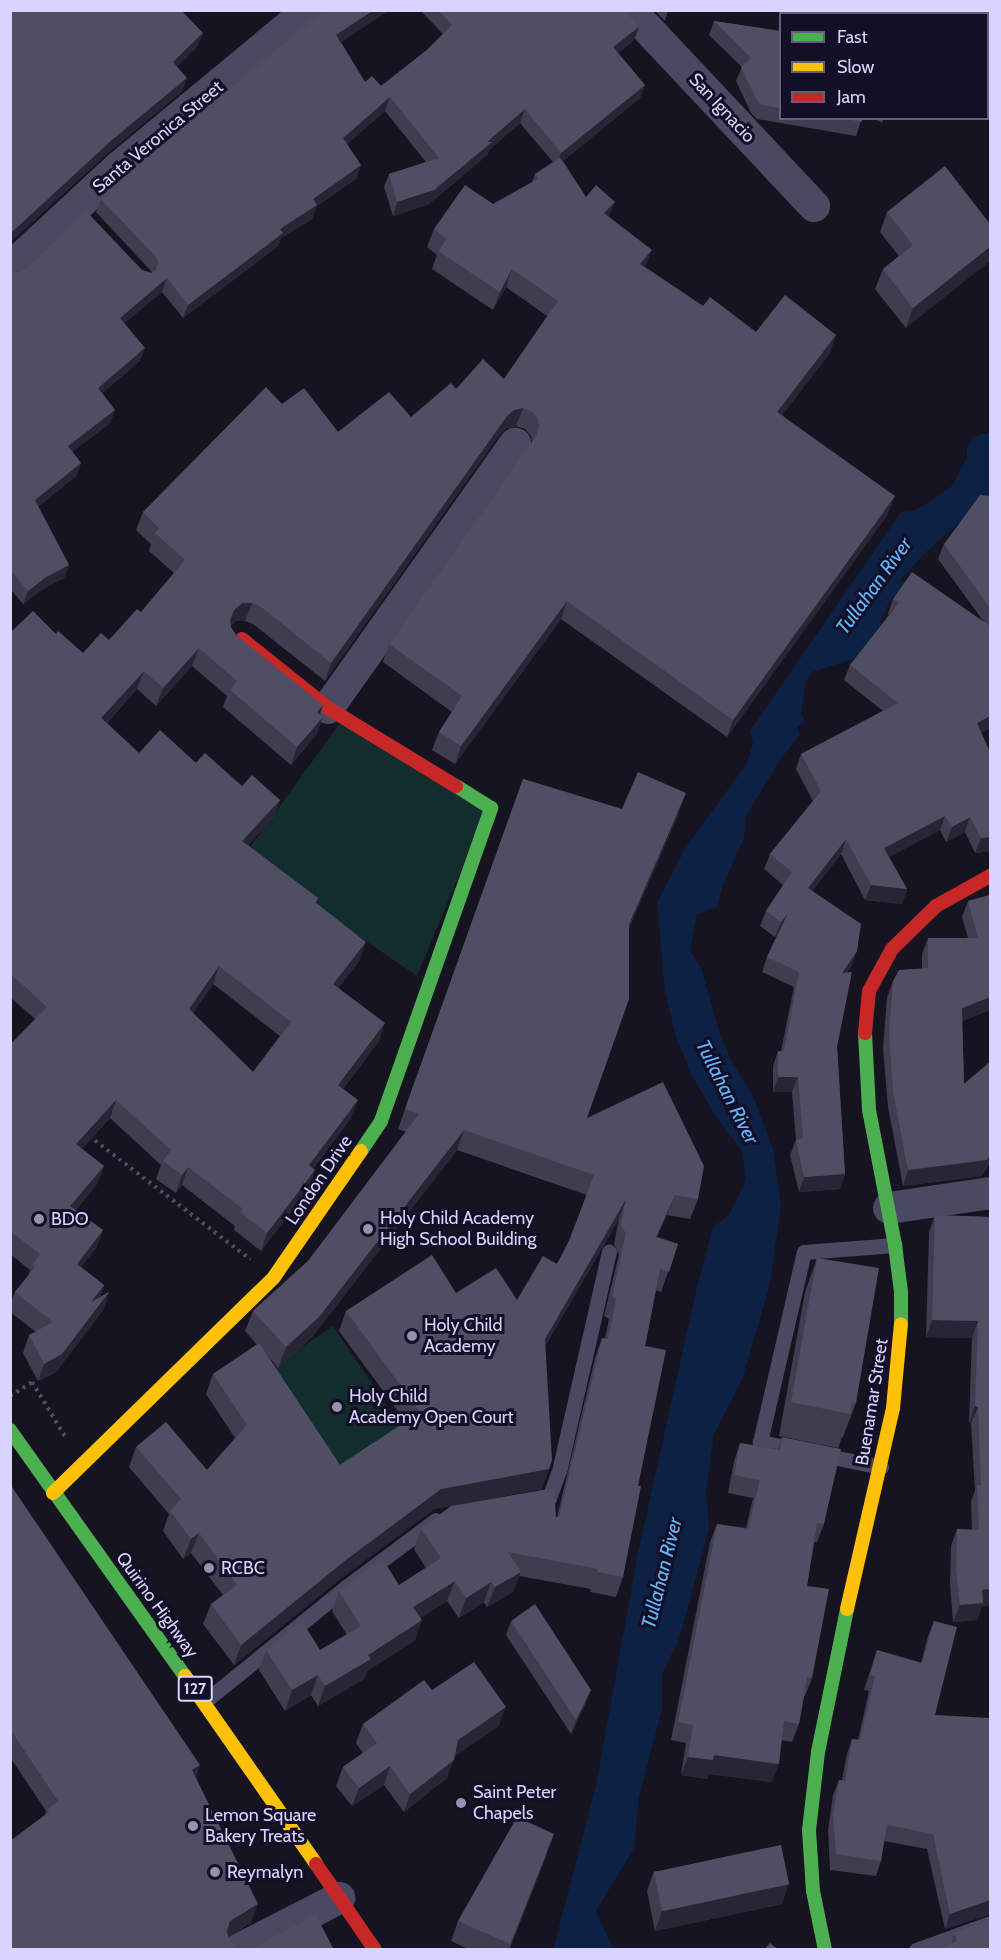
<!DOCTYPE html>
<html>
<head>
<meta charset="utf-8">
<style>
	body { margin:0 }
	#map { position:relative; width:1001px; height:1960px; overflow:hidden; background:#161421; font-family:Cabin,sans-serif }
	div>[style] { position:absolute }
	[style*='--x'] { left:calc(var(--x)*1px); top:calc(var(--y)*1px); width:calc(var(--w)*1px); rotate:calc(var(--a)*1deg) }
	.green>* { inset:0; background:#132c2d; transform-origin:0 0 }
	.water>* { inset:0; background:#0d2144 }
	.path>* { height:4px; margin-top:-2px; transform-origin:0; background:repeating-linear-gradient(90deg,#44505f 0 3px,transparent 0 7.5px) }
	.lane>* { height:15px; margin:-7.5px; padding:0 7.5px; transform-origin:7.5px; border-radius:7.5px; background:#4a4962 }
	.street>* { height:32px; margin:-16px; padding:0 16px; transform-origin:16px; border-radius:16px; background:#4a4962 }
	.fast>* { height:14px; margin:-7px; padding:0 7px; transform-origin:7px; border-radius:7px; background:#4caf50 }
	.slow>* { height:14px; margin:-7px; padding:0 7px; transform-origin:7px; border-radius:7px; background:#ffc107 }
	.jam>* { height:14px; margin:-7px; padding:0 7px; transform-origin:7px; border-radius:7px; background:#c62828 }
	.wall>* { inset:0; background:#403d50 }
	.shaded-wall>* { inset:0; background:#282635 }
	.building>* { inset:0; background:#504e63; transform-origin:0 0 }
	.dots>* { width:16px; height:16px; translate:-50% -50%; box-sizing:border-box; border:3px solid #130f26; border-radius:50% }
	span { translate:-50% -50%; white-space:nowrap; text-align:center; line-height:1.15; -webkit-text-stroke:6px #130f26; paint-order:stroke }
	.shield-label span { padding:2px 4px; background:#130f26; border:2px solid; border-radius:4px; -webkit-text-stroke-width:0 }
	.shield-label { font-size:16px; color:#d9d4ff; font-weight:700 }
	.street-label { font-size:18px; color:#d9d4ff }
	.poi-label { font-size:18px; color:#d9d4ff }
	.left { translate:0 -50%; text-align:left }
	.water-label { font-size:20px; color:#62b6ff; font-style:italic }
	.frame { position:absolute; inset:0; border:12px solid #d9d4ff; pointer-events:none }
	.legend { position:absolute; left:779px; top:12px; width:210px; height:108px; box-sizing:border-box; background:#130f26; border:2px solid #625e7d; margin:0; padding:8px 10px; list-style:none; font-size:18px; color:#d9d4ff }
	.legend li { display:flex; align-items:center; gap:12px; height:30px }
	.legend b { width:30px; border:2px solid #625e7d }
</style>
</head>
<body>
<div id="map">
	<div class="green">
		<div style="clip-path:polygon(340px 723px,487px 807px,417px 976px,243px 857px)"></div>
		<div style="left:333px;top:1326px;width:130px;height:83px;rotate:56deg"></div>
	</div>
	<div class="water">
		<div style="clip-path:polygon(990px 432px,990px 495px,927px 551px,899px 581px,909px 584px,899px 594px,892px 597px,880px 622px,884px 627px,857px 658px,812px 672px,806px 681px,801px 714px,805px 722px,797px 727px,800px 734px,780px 760px,746px 816px,744px 838px,723px 885px,717px 907px,697px 914px,690px 951px,701px 968px,720px 1034px,732px 1062px,753px 1096px,773px 1149px,781px 1205px,770px 1284px,742px 1380px,714px 1434px,706px 1492px,709px 1529px,679px 1639px,662px 1674px,662px 1709px,639px 1797px,634px 1848px,596px 1911px,613px 1949px,553px 1950px,596px 1786px,638px 1553px,697px 1287px,713px 1227px,729px 1215px,746px 1180px,742px 1151px,715px 1115px,692px 1076px,676px 1037px,665px 991px,657px 903px,685px 849px,747px 763px,753px 743px,750px 731px,901px 512px,913px 511px,928px 503px,952px 486px,967px 458px,967px 448px,973px 437px)"></div>
	</div>
	<div class="path">
		<div style="--x:89;--y:1136;--w:203;--a:37.4"></div>
		<div style="--x:10;--y:1396;--w:26;--a:-32"></div>
		<div style="--x:32;--y:1382;--w:66;--a:58.7"></div>
	</div>
	<div class="lane">
		<div style="--x:881;--y:1467;--w:124;--a:-168.3"></div>
		<div style="--x:760;--y:1442;--w:195;--a:-77"></div>
		<div style="--x:804;--y:1252;--w:91;--a:-4.4"></div>
		<div style="--x:541;--y:1501;--w:9;--a:-21"></div>
		<div style="--x:549;--y:1498;--w:33;--a:-70"></div>
		<div style="--x:560;--y:1467;--w:221;--a:-77.2"></div>
		<div style="--x:204;--y:1702;--w:183;--a:-39"></div>
		<div style="--x:346;--y:1587;--w:112;--a:-36.7"></div>
		<div style="--x:916;--y:1950;--w:79;--a:-20"></div>
	</div>
	<div class="street">
		<div style="--x:630;--y:10;--w:269;--a:46.8"></div>
		<div style="--x:10;--y:268;--w:149;--a:-42.8"></div>
		<div style="--x:119;--y:167;--w:246;--a:-39.6"></div>
		<div style="--x:328;--y:708;--w:324;--a:-54.7"></div>
		<div style="--x:889;--y:1208;--w:102;--a:-8.4"></div>
		<div style="--x:238;--y:1950;--w:114;--a:-27.2"></div>
	</div>
	<div class="fast">
		<div style="--x:865;--y:1033;--w:77;--a:87"></div>
		<div style="--x:869;--y:1110;--w:137;--a:79.1"></div>
		<div style="--x:895;--y:1245;--w:47;--a:82.7"></div>
		<div style="--x:901;--y:1292;--w:32;--a:90"></div>
		<div style="--x:361;--y:1151;--w:36;--a:-56"></div>
		<div style="--x:381;--y:1121;--w:332;--a:-70.6"></div>
		<div style="--x:491;--y:808;--w:41;--a:-147.8"></div>
		<div style="--x:10;--y:1430;--w:302;--a:54.6"></div>
		<div style="--x:825;--y:1950;--w:60;--a:-101.5"></div>
		<div style="--x:813;--y:1891;--w:61;--a:-93.8"></div>
		<div style="--x:809;--y:1830;--w:79;--a:-83.4"></div>
		<div style="--x:818;--y:1752;--w:146;--a:-78.5"></div>
	</div>
	<div class="slow">
		<div style="--x:53;--y:1493;--w:309;--a:-44.3"></div>
		<div style="--x:274;--y:1277;--w:153;--a:-55.4"></div>
		<div style="--x:847;--y:1609;--w:206;--a:-77.1"></div>
		<div style="--x:893;--y:1408;--w:84;--a:-84.6"></div>
		<div style="--x:185;--y:1676;--w:229;--a:55.1"></div>
	</div>
	<div class="jam">
		<div style="--x:242;--y:639;--w:110;--a:38.7"></div>
		<div style="--x:328;--y:708;--w:150;--a:31.4"></div>
		<div style="--x:865;--y:1033;--w:42;--a:-84.6"></div>
		<div style="--x:869;--y:991;--w:48;--a:-61.3"></div>
		<div style="--x:892;--y:949;--w:62;--a:-44.3"></div>
		<div style="--x:936;--y:906;--w:62;--a:-29.1"></div>
		<div style="--x:316;--y:1864;--w:104;--a:55.5"></div>
	</div>
	<div class="wall">
		<div style="clip-path:polygon(evenodd,390px 10px,341px 42px,365px 82px,381px 86px,427px 50px,443px 34px,420px 10px,625px 10px,639px 27px,634px 40px,618px 53px,645px 85px,640px 98px,563px 161px,586px 197px,609px 217px,645px 267px,703px 306px,756px 332px,830px 353px,782px 415px,888px 514px,727px 737px,561px 619px,455px 764px,432px 750px,439px 732px,452px 712px,383px 662px,389px 644px,532px 442px,531px 436px,525px 429px,516px 426px,507px 428px,500px 434px,325px 681px,253px 624px,245px 621px,236px 621px,231px 625px,231px 627px,236px 635px,323px 717px,316px 735px,291px 765px,223px 707px,227px 696px,192px 666px,156px 706px,137px 689px,107px 723px,139px 753px,196px 763px,242px 786px,280px 800px,273px 818px,248px 845px,318px 898px,316px 903px,360px 960px,338px 988px,379px 1041px,343px 1089px,351px 1118px,313px 1169px,309px 1188px,261px 1251px,234px 1230px,235px 1226px,182px 1185px,176px 1193px,156px 1179px,161px 1165px,110px 1118px,82px 1149px,104px 1166px,97px 1184px,76px 1210px,103px 1230px,96px 1248px,81px 1267px,104px 1285px,100px 1297px,109px 1292px,103px 1310px,56px 1372px,38px 1381px,23px 1353px,29px 1335px,36px 1332px,10px 1312px,10px 1304px,15px 1292px,28px 1276px,30px 1270px,10px 1254px,10px 1045px,35px 1019px,10px 997px,10px 633px,56px 634px,83px 653px,109px 640px,141px 612px,174px 573px,149px 551px,151px 544px,136px 530px,143px 512px,282px 404px,338px 432px,411px 417px,456px 389px,504px 379px,547px 316px,506px 287px,493px 310px,432px 269px,437px 255px,427px 247px,434px 229px,493px 204px,532px 182px,535px 174px,553px 162px,520px 123px,489px 150px,487px 155px,429px 204px,393px 216px,384px 187px,389px 174px,426px 162px,385px 111px,347px 144px,357px 178px,317px 206px,312px 219px,281px 238px,278px 246px,183px 318px,162px 292px,124px 323px,140px 361px,102px 393px,115px 410px,110px 423px,72px 452px,81px 463px,76px 476px,38px 507px,69px 565px,64px 578px,41px 590px,23px 604px,10px 589px,10px 272px,142px 270px,151px 273px,152px 272px,96px 212px,101px 199px,390px 10px,213px 984px,280px 1036px,253px 1072px,193px 1013px,213px 984px)"></div>
		<div style="clip-path:polygon(654px 10px,668px 10px,665px 21px)"></div>
		<div style="clip-path:polygon(714px 21px,780px 31px,780px 118px,862px 118px,856px 136px,757px 119px,751px 113px,736px 81px,742px 67px,709px 35px)"></div>
		<div style="clip-path:polygon(873px 118px,884px 118px,882px 123px)"></div>
		<div style="clip-path:polygon(887px 212px,990px 224px,906px 328px,875px 289px,883px 269px,899px 256px,880px 232px)"></div>
		<div style="clip-path:polygon(990px 496px,990px 728px,981px 733px,990px 851px,975px 853px,965px 832px,946px 842px,940px 830px,889px 857px,907px 889px,902px 904px,865px 900px,841px 854px,812px 891px,857px 951px,851px 966px,847px 972px,837px 1047px,845px 1174px,840px 1189px,799px 1192px,790px 1155px,796px 1140px,792px 1092px,773px 1092px,773px 1066px,778px 1051px,781px 1051px,794px 987px,762px 972px,767px 957px,778px 933px,775px 937px,760px 926px,766px 911px,783px 885px,764px 869px,770px 854px,813px 801px,796px 769px,801px 754px,883px 711px,844px 680px,850px 665px,889px 615px,888px 614px,893px 599px,984px 622px,938px 559px,944px 544px)"></div>
		<div style="clip-path:polygon(evenodd,523px 779px,622px 809px,679px 813px,629px 928px,587px 1118px,698px 1199px,690px 1219px,667px 1215px,657px 1237px,678px 1244px,661px 1292px,656px 1290px,645px 1346px,638px 1486px,623px 1577px,616px 1597px,590px 1592px,591px 1589px,519px 1576px,513px 1592px,487px 1607px,484px 1602px,459px 1618px,447px 1601px,420px 1618px,415px 1640px,367px 1671px,364px 1679px,318px 1706px,311px 1695px,285px 1711px,259px 1670px,266px 1650px,320px 1650px,347px 1635px,332px 1611px,339px 1591px,399px 1585px,426px 1568px,414px 1549px,421px 1529px,557px 1517px,595px 1358px,602px 1338px,605px 1338px,609px 1319px,604px 1316px,619px 1254px,614px 1244px,619px 1219px,545px 1346px,542px 1489px,434px 1509px,340px 1579px,234px 1665px,203px 1624px,211px 1604px,223px 1595px,191px 1553px,183px 1559px,163px 1531px,169px 1514px,129px 1467px,136px 1447px,207px 1470px,235px 1438px,206px 1394px,213px 1374px,257px 1345px,245px 1331px,253px 1311px,308px 1261px,406px 1132px,398px 1129px,523px 779px,457px 1150px,587px 1195px,569px 1241px,557px 1264px,517px 1300px,456px 1293px,346px 1311px,339px 1331px,406px 1422px,340px 1465px,268px 1356px,278px 1368px,312px 1337px,457px 1150px)"></div>
		<div style="clip-path:polygon(990px 895px,990px 1010px,962px 1021px,964px 1084px,990px 1062px,990px 1162px,982px 1176px,903px 1186px,888px 1107px,883px 1048px,887px 997px,893px 981px,922px 969px,922px 954px,928px 938px,968px 938px,962px 917px,968px 901px)"></div>
		<div style="clip-path:polygon(935px 1215px,990px 1217px,982px 1606px,977px 1620px,953px 1622px,950px 1584px,951px 1546px,957px 1529px,972px 1530px,971px 1502px,975px 1490px,971px 1423px,969px 1423px,972px 1338px,926px 1337px,929px 1232px)"></div>
		<div style="clip-path:polygon(817px 1258px,856px 1403px,843px 1437px,842px 1437px,838px 1448px,779px 1436px,805px 1292px)"></div>
		<div style="clip-path:polygon(782px 1437px,824px 1524px,817px 1542px,814px 1542px,807px 1586px,812px 1678px,805px 1696px,804px 1696px,799px 1724px,792px 1742px,782px 1740px,772px 1782px,709px 1774px,707px 1779px,681px 1775px,686px 1743px,671px 1740px,710px 1542px,717px 1524px,746px 1528px,753px 1498px,728px 1493px,734px 1461px,740px 1443px,778px 1449px)"></div>
		<div style="clip-path:polygon(10px 1484px,196px 1777px,251px 1923px,228px 1937px,229px 1940px,235px 1946px,243px 1949px,334px 1950px,10px 1950px,46px 1811px,10px 1757px)"></div>
		<div style="clip-path:polygon(511px 1621px,586px 1703px,571px 1734px,506px 1635px)"></div>
		<div style="clip-path:polygon(934px 1621px,935px 1715px,990px 1914px,945px 1929px,927px 1849px,884px 1841px,881px 1861px,876px 1876px,830px 1870px,828px 1830px,833px 1795px,839px 1780px,842px 1780px,847px 1754px,852px 1739px,858px 1740px,869px 1691px,864px 1690px,877px 1650px,921px 1663px,928px 1636px)"></div>
		<div style="clip-path:polygon(432px 1690px,499px 1726px,454px 1756px,447px 1778px,404px 1812px,384px 1785px,352px 1806px,336px 1786px,343px 1767px,363px 1753px,356px 1743px,363px 1724px)"></div>
		<div style="clip-path:polygon(547px 1854px,509px 1950px,470px 1950px,451px 1941px,458px 1921px)"></div>
		<div style="clip-path:polygon(654px 1871px,782px 1904px,655px 1931px,647px 1891px)"></div>
		<div style="clip-path:polygon(954px 1933px,990px 1950px,951px 1944px)"></div>
	</div>
	<div class="shaded-wall">
		<div style="clip-path:polygon(374px 10px,390px 10px,331px 49px,336px 35px)"></div>
		<div style="clip-path:polygon(639px 27px,634px 40px,608px 61px,613px 47px)"></div>
		<div style="clip-path:polygon(203px 33px,198px 46px,168px 76px,173px 62px)"></div>
		<div style="clip-path:polygon(187px 78px,182px 92px,107px 154px,10px 243px,10px 234px,112px 140px)"></div>
		<div style="clip-path:polygon(645px 85px,640px 98px,557px 166px,561px 153px)"></div>
		<div style="clip-path:polygon(390px 97px,385px 111px,338px 152px,343px 138px)"></div>
		<div style="clip-path:polygon(525px 109px,520px 123px,489px 150px,487px 155px,429px 204px,393px 216px,397px 202px,487px 142px)"></div>
		<div style="clip-path:polygon(361px 165px,357px 178px,317px 206px,312px 219px,281px 238px,278px 246px,183px 318px,188px 305px,280px 229px,313px 199px)"></div>
		<div style="clip-path:polygon(615px 202px,608px 219px,604px 213px)"></div>
		<div style="clip-path:polygon(990px 247px,990px 261px,906px 328px,913px 308px)"></div>
		<div style="clip-path:polygon(652px 250px,645px 267px,640px 264px)"></div>
		<div style="clip-path:polygon(512px 269px,506px 287px,493px 310px,500px 292px)"></div>
		<div style="clip-path:polygon(167px 278px,162px 292px,115px 331px,120px 318px)"></div>
		<div style="clip-path:polygon(836px 335px,830px 353px,770px 430px,777px 412px)"></div>
		<div style="clip-path:polygon(145px 348px,140px 361px,93px 401px,98px 388px)"></div>
		<div style="clip-path:polygon(523px 408px,516px 426px,507px 428px,500px 434px,325px 681px,331px 663px,507px 416px,514px 410px)"></div>
		<div style="clip-path:polygon(115px 410px,110px 423px,63px 459px,68px 446px)"></div>
		<div style="clip-path:polygon(81px 463px,76px 476px,30px 514px,35px 500px)"></div>
		<div style="clip-path:polygon(895px 496px,888px 514px,727px 737px,733px 720px)"></div>
		<div style="clip-path:polygon(69px 565px,64px 578px,41px 590px,23px 604px,28px 591px,46px 577px)"></div>
		<div style="clip-path:polygon(567px 601px,561px 619px,455px 764px,461px 746px)"></div>
		<div style="clip-path:polygon(242px 603px,252px 603px,245px 621px,236px 621px,227px 628px,234px 610px)"></div>
		<div style="clip-path:polygon(199px 648px,192px 666px,156px 706px,163px 688px)"></div>
		<div style="clip-path:polygon(144px 671px,137px 689px,95px 736px,101px 718px)"></div>
		<div style="clip-path:polygon(323px 705px,317px 723px,317px 712px)"></div>
		<div style="clip-path:polygon(990px 716px,990px 728px,971px 738px,977px 723px)"></div>
		<div style="clip-path:polygon(323px 717px,316px 735px,291px 765px,297px 747px)"></div>
		<div style="clip-path:polygon(686px 793px,679px 813px,621px 945px,629px 924px)"></div>
		<div style="clip-path:polygon(280px 800px,273px 818px,236px 858px,242px 841px)"></div>
		<div style="clip-path:polygon(945px 816px,940px 830px,878px 863px,884px 848px)"></div>
		<div style="clip-path:polygon(970px 817px,965px 832px,946px 842px,952px 827px)"></div>
		<div style="clip-path:polygon(990px 837px,990px 851px,975px 853px,981px 838px)"></div>
		<div style="clip-path:polygon(846px 839px,841px 854px,802px 903px,808px 888px)"></div>
		<div style="clip-path:polygon(871px 885px,907px 889px,902px 904px,865px 900px)"></div>
		<div style="clip-path:polygon(788px 913px,782px 928px,775px 937px,781px 922px)"></div>
		<div style="clip-path:polygon(366px 942px,360px 960px,327px 1002px,333px 984px)"></div>
		<div style="clip-path:polygon(857px 951px,851px 966px,836px 988px,842px 973px)"></div>
		<div style="clip-path:polygon(219px 966px,213px 984px,183px 1027px,189px 1009px)"></div>
		<div style="clip-path:polygon(990px 997px,990px 1010px,956px 1024px,962px 1008px)"></div>
		<div style="clip-path:polygon(385px 1023px,379px 1041px,332px 1103px,338px 1085px)"></div>
		<div style="clip-path:polygon(778px 1077px,798px 1077px,792px 1092px,773px 1092px)"></div>
		<div style="clip-path:polygon(116px 1100px,110px 1118px,70px 1162px,76px 1144px)"></div>
		<div style="clip-path:polygon(358px 1100px,351px 1118px,302px 1183px,309px 1165px)"></div>
		<div style="clip-path:polygon(464px 1130px,457px 1150px,312px 1337px,278px 1368px,286px 1347px)"></div>
		<div style="clip-path:polygon(990px 1155px,990px 1160px,982px 1176px,903px 1186px,908px 1170px)"></div>
		<div style="clip-path:polygon(104px 1166px,97px 1184px,64px 1224px,70px 1206px)"></div>
		<div style="clip-path:polygon(188px 1167px,182px 1185px,176px 1193px,182px 1175px)"></div>
		<div style="clip-path:polygon(315px 1170px,309px 1188px,261px 1251px,267px 1233px)"></div>
		<div style="clip-path:polygon(845px 1174px,840px 1189px,799px 1192px,804px 1177px)"></div>
		<div style="clip-path:polygon(675px 1195px,667px 1215px,648px 1257px,656px 1237px)"></div>
		<div style="clip-path:polygon(626px 1199px,619px 1219px,537px 1359px,545px 1339px)"></div>
		<div style="clip-path:polygon(103px 1230px,96px 1248px,70px 1282px,77px 1264px)"></div>
		<div style="clip-path:polygon(104px 1285px,98px 1303px,91px 1302px)"></div>
		<div style="clip-path:polygon(109px 1292px,103px 1310px,56px 1372px,38px 1381px,44px 1364px)"></div>
		<div style="clip-path:polygon(932px 1320px,978px 1321px,972px 1338px,926px 1337px)"></div>
		<div style="clip-path:polygon(975px 1406px,978px 1407px,971px 1423px,969px 1423px)"></div>
		<div style="clip-path:polygon(549px 1469px,542px 1489px,434px 1509px,340px 1579px,234px 1665px,241px 1645px,347px 1559px,441px 1489px)"></div>
		<div style="clip-path:polygon(199px 1533px,191px 1553px,183px 1559px,191px 1539px)"></div>
		<div style="clip-path:polygon(521px 1572px,513px 1592px,487px 1607px,495px 1587px)"></div>
		<div style="clip-path:polygon(455px 1581px,447px 1601px,406px 1627px,413px 1607px)"></div>
		<div style="clip-path:polygon(491px 1582px,484px 1602px,459px 1618px,466px 1598px)"></div>
		<div style="clip-path:polygon(990px 1589px,990px 1606px,982px 1606px,977px 1620px,953px 1622px,960px 1605px,982px 1590px)"></div>
		<div style="clip-path:polygon(422px 1620px,415px 1640px,367px 1671px,364px 1679px,318px 1706px,325px 1686px,368px 1655px)"></div>
		<div style="clip-path:polygon(318px 1675px,311px 1695px,285px 1711px,292px 1690px)"></div>
		<div style="clip-path:polygon(591px 1690px,586px 1703px,571px 1734px,576px 1720px)"></div>
		<div style="clip-path:polygon(506px 1707px,499px 1726px,451px 1759px,458px 1740px)"></div>
		<div style="clip-path:polygon(714px 1755px,779px 1764px,772px 1782px,709px 1774px,707px 1779px,681px 1775px,688px 1757px)"></div>
		<div style="clip-path:polygon(454px 1760px,447px 1778px,404px 1812px,410px 1794px)"></div>
		<div style="clip-path:polygon(200px 1765px,194px 1783px,192px 1770px)"></div>
		<div style="clip-path:polygon(390px 1766px,384px 1785px,352px 1806px,359px 1788px)"></div>
		<div style="clip-path:polygon(554px 1834px,547px 1854px,509px 1950px)"></div>
		<div style="clip-path:polygon(789px 1884px,782px 1904px,655px 1931px,662px 1911px)"></div>
		<div style="clip-path:polygon(990px 1900px,990px 1914px,945px 1929px,950px 1914px)"></div>
		<div style="clip-path:polygon(258px 1904px,251px 1923px,223px 1940px,230px 1921px)"></div>
	</div>
	<div class="building">
		<div style="clip-path:polygon(10px 10px,181px 10px,203px 33px,173px 62px,187px 78px,112px 140px,10px 234px)"></div>
		<div style="clip-path:polygon(325px 10px,374px 10px,336px 35px,365px 82px,372px 76px,381px 86px,427px 50px,452px 25px,438px 10px,625px 10px,639px 27px,613px 47px,645px 85px,561px 153px,525px 109px,487px 142px,492px 142px,434px 190px,397px 202px,389px 174px,439px 158px,390px 97px,343px 138px,361px 165px,313px 199px,317px 205px,280px 229px,283px 233px,188px 305px,167px 278px,120px 318px,145px 348px,98px 388px,115px 410px,68px 446px,81px 463px,35px 500px,69px 565px,46px 577px,28px 591px,10px 569px,10px 272px,19px 272px,27px 268px,87px 212px,142px 270px,151px 273px,156px 270px,158px 262px,156px 257px,101px 199px,136px 167px)"></div>
		<div style="left:864px;top:10px;width:73px;height:4px"></div>
		<div style="clip-path:polygon(714px 21px,780px 31px,780px 108px,762px 105px,756px 99px,741px 67px,751px 58px)"></div>
		<div style="clip-path:polygon(841px 118px,862px 118px,862px 122px)"></div>
		<div style="clip-path:polygon(evenodd,560px 158px,586px 197px,596px 185px,615px 202px,604px 213px,652px 250px,640px 264px,703px 306px,710px 297px,756px 332px,785px 295px,836px 335px,777px 412px,895px 496px,733px 720px,567px 601px,461px 746px,439px 732px,462px 696px,389px 644px,536px 436px,539px 427px,538px 418px,531px 411px,523px 408px,514px 410px,507px 416px,331px 663px,260px 606px,252px 603px,242px 603px,234px 610px,230px 619px,231px 627px,236px 635px,323px 705px,317px 712px,323px 717px,297px 747px,230px 690px,237px 681px,199px 648px,163px 688px,144px 671px,101px 718px,139px 753px,160px 730px,196px 763px,205px 753px,242px 786px,252px 775px,280px 800px,242px 841px,318px 898px,315px 902px,366px 942px,333px 984px,385px 1023px,338px 1085px,358px 1100px,309px 1165px,315px 1170px,267px 1233px,240px 1212px,243px 1209px,188px 1167px,182px 1175px,163px 1161px,171px 1150px,116px 1100px,76px 1144px,104px 1166px,70px 1206px,103px 1230px,77px 1264px,104px 1285px,91px 1302px,109px 1292px,62px 1354px,44px 1364px,29px 1335px,53px 1322px,15px 1292px,35px 1267px,32px 1265px,40px 1254px,10px 1231px,10px 1045px,47px 1007px,10px 973px,10px 633px,33px 611px,56px 634px,58px 631px,83px 653px,101px 633px,109px 640px,137px 609px,141px 612px,185px 560px,155px 533px,159px 528px,143px 512px,266px 387px,282px 404px,304px 388px,338px 432px,389px 392px,411px 417px,451px 383px,456px 389px,483px 359px,504px 379px,558px 301px,512px 269px,500px 292px,438px 251px,447px 239px,434px 229px,465px 185px,493px 204px,538px 179px,535px 174px,560px 158px,219px 966px,291px 1022px,253px 1072px,189px 1009px,219px 966px)"></div>
		<div style="clip-path:polygon(945px 166px,990px 224px,990px 247px,913px 308px,883px 269px,913px 245px,887px 212px)"></div>
		<div style="clip-path:polygon(980px 495px,990px 496px,990px 608px,944px 544px)"></div>
		<div style="clip-path:polygon(912px 572px,990px 626px,990px 716px,977px 723px,990px 752px,990px 837px,981px 838px,970px 817px,952px 827px,945px 816px,884px 848px,907px 889px,871px 885px,846px 839px,808px 888px,861px 924px,857px 951px,842px 973px,852px 972px,837px 1047px,845px 1174px,804px 1177px,796px 1140px,803px 1138px,798px 1077px,778px 1077px,778px 1051px,784px 1051px,799px 972px,767px 957px,788px 913px,781px 922px,766px 911px,792px 872px,770px 854px,821px 791px,801px 754px,898px 703px,850px 665px,899px 603px,893px 599px)"></div>
		<div style="clip-path:polygon(638px 772px,686px 793px,629px 924px,629px 999px,587px 1118px,663px 1082px,704px 1166px,698px 1199px,675px 1195px,656px 1237px,678px 1244px,669px 1272px,660px 1269px,645px 1346px,666px 1350px,638px 1486px,641px 1486px,623px 1577px,597px 1572px,598px 1569px,508px 1552px,521px 1572px,495px 1587px,491px 1582px,466px 1598px,455px 1581px,413px 1607px,422px 1620px,368px 1655px,371px 1659px,325px 1686px,318px 1675px,292px 1690px,266px 1650px,302px 1621px,320px 1650px,361px 1626px,339px 1591px,382px 1558px,399px 1585px,441px 1558px,421px 1529px,451px 1506px,554px 1488px,556px 1517px,559px 1517px,602px 1338px,608px 1339px,616px 1299px,612px 1296px,626px 1234px,621px 1224px,626px 1199px,545px 1339px,552px 1460px,549px 1469px,441px 1489px,347px 1559px,241px 1645px,211px 1604px,237px 1585px,199px 1533px,191px 1539px,170px 1511px,181px 1499px,136px 1447px,166px 1422px,207px 1470px,247px 1425px,213px 1374px,259px 1343px,340px 1465px,420px 1412px,346px 1311px,432px 1255px,456px 1293px,496px 1268px,517px 1300px,543px 1256px,557px 1264px,569px 1241px,594px 1175px,464px 1130px,319px 1317px,286px 1347px,253px 1311px,308px 1261px,419px 1114px,405px 1109px,523px 779px,622px 809px)"></div>
		<div style="clip-path:polygon(990px 895px,990px 997px,962px 1008px,964px 1084px,990px 1062px,990px 1155px,987px 1160px,908px 1170px,893px 1092px,889px 1032px,893px 981px,899px 970px,928px 968px,928px 938px,978px 938px,968px 901px)"></div>
		<div style="clip-path:polygon(935px 1215px,990px 1217px,990px 1589px,982px 1590px,983px 1603px,960px 1605px,956px 1568px,957px 1529px,979px 1530px,977px 1485px,981px 1485px,978px 1407px,975px 1406px,978px 1321px,932px 1320px)"></div>
		<div style="clip-path:polygon(817px 1258px,879px 1268px,856px 1403px,853px 1402px,850px 1414px,791px 1402px)"></div>
		<div style="clip-path:polygon(782px 1437px,841px 1449px,824px 1524px,817px 1523px,807px 1586px,829px 1589px,812px 1678px,807px 1677px,799px 1724px,784px 1721px,779px 1764px,714px 1755px,713px 1760px,688px 1757px,693px 1725px,678px 1722px,717px 1524px,748px 1529px,760px 1480px,734px 1475px,740px 1443px,780px 1450px)"></div>
		<div style="clip-path:polygon(10px 1484px,200px 1765px,192px 1770px,258px 1904px,230px 1921px,227px 1931px,229px 1940px,235px 1946px,243px 1949px,252px 1948px,316px 1915px,334px 1950px,10px 1950px,10px 1841px,49px 1812px,47px 1810px,58px 1801px,10px 1729px)"></div>
		<div style="clip-path:polygon(535px 1604px,591px 1690px,576px 1720px,511px 1621px)"></div>
		<div style="clip-path:polygon(934px 1621px,957px 1627px,935px 1715px,990px 1718px,990px 1900px,950px 1914px,933px 1834px,887px 1825px,881px 1861px,836px 1854px,833px 1815px,839px 1780px,845px 1781px,852px 1739px,860px 1740px,875px 1676px,870px 1675px,877px 1650px,922px 1663px)"></div>
		<div style="clip-path:polygon(474px 1662px,506px 1707px,458px 1740px,454px 1760px,410px 1794px,390px 1766px,359px 1788px,343px 1767px,377px 1743px,363px 1724px,424px 1680px,432px 1690px)"></div>
		<div style="clip-path:polygon(517px 1817px,554px 1834px,510px 1944px,458px 1921px)"></div>
		<div style="left:781px;top:1845px;width:40px;height:130px;rotate:78deg"></div>
		<div style="clip-path:polygon(990px 1919px,990px 1950px,937px 1950px,957px 1941px,954px 1933px)"></div>
		<div style="clip-path:polygon(770px 1943px,779px 1950px,764px 1950px)"></div>
	</div>
	<div class="dots">
		<div style="left:39px;top:1219px;background:#9591b1"></div>
		<div style="left:368px;top:1229px;background:#9591b1"></div>
		<div style="left:412px;top:1336px;background:#9591b1"></div>
		<div style="left:337px;top:1407px;background:#9591b1"></div>
		<div style="left:209px;top:1568px;background:#9591b1"></div>
		<div style="left:461px;top:1803px;background:#9591b1"></div>
		<div style="left:193px;top:1826px;background:#9591b1"></div>
		<div style="left:215px;top:1872px;background:#9591b1"></div>
	</div>
	<div class="shield-label">
		<span style="left:195px;top:1689px">127</span>
	</div>
	<div class="street-label">
		<span style="left:722px;top:108px;rotate:47deg">San Ignacio</span>
		<span style="left:158px;top:137px;rotate:-40deg">Santa Veronica Street</span>
		<span style="left:319px;top:1180px;rotate:-56deg">London Drive</span>
		<span style="left:872px;top:1402px;rotate:-81deg">Buenamar Street</span>
		<span style="left:157px;top:1605px;rotate:54deg">Quirino Highway</span>
	</div>
	<div class="poi-label">
		<span class="left" style="left:51px;top:1219px">BDO</span>
		<span class="left" style="left:380px;top:1229px">Holy Child Academy<br>High School Building</span>
		<span class="left" style="left:424px;top:1336px">Holy Child<br>Academy</span>
		<span class="left" style="left:349px;top:1407px">Holy Child<br>Academy Open Court</span>
		<span class="left" style="left:221px;top:1568px">RCBC</span>
		<span class="left" style="left:473px;top:1803px">Saint Peter<br>Chapels</span>
		<span class="left" style="left:205px;top:1826px">Lemon Square<br>Bakery Treats</span>
		<span class="left" style="left:227px;top:1872px">Reymalyn</span>
	</div>
	<div class="water-label">
		<span style="left:874px;top:586px;rotate:-54deg">Tullahan River</span>
		<span style="left:727px;top:1092px;rotate:63deg">Tullahan River</span>
		<span style="left:662px;top:1573px;rotate:-76deg">Tullahan River</span>
	</div>
	<div class="frame"></div>
	<ul class="legend">
	<li><b style="height:8px;background:#4caf50"></b>Fast</li>
	<li><b style="height:8px;background:#ffc107"></b>Slow</li>
	<li><b style="height:8px;background:#c62828"></b>Jam</li>
	</ul>
</div>
</body>
</html>
